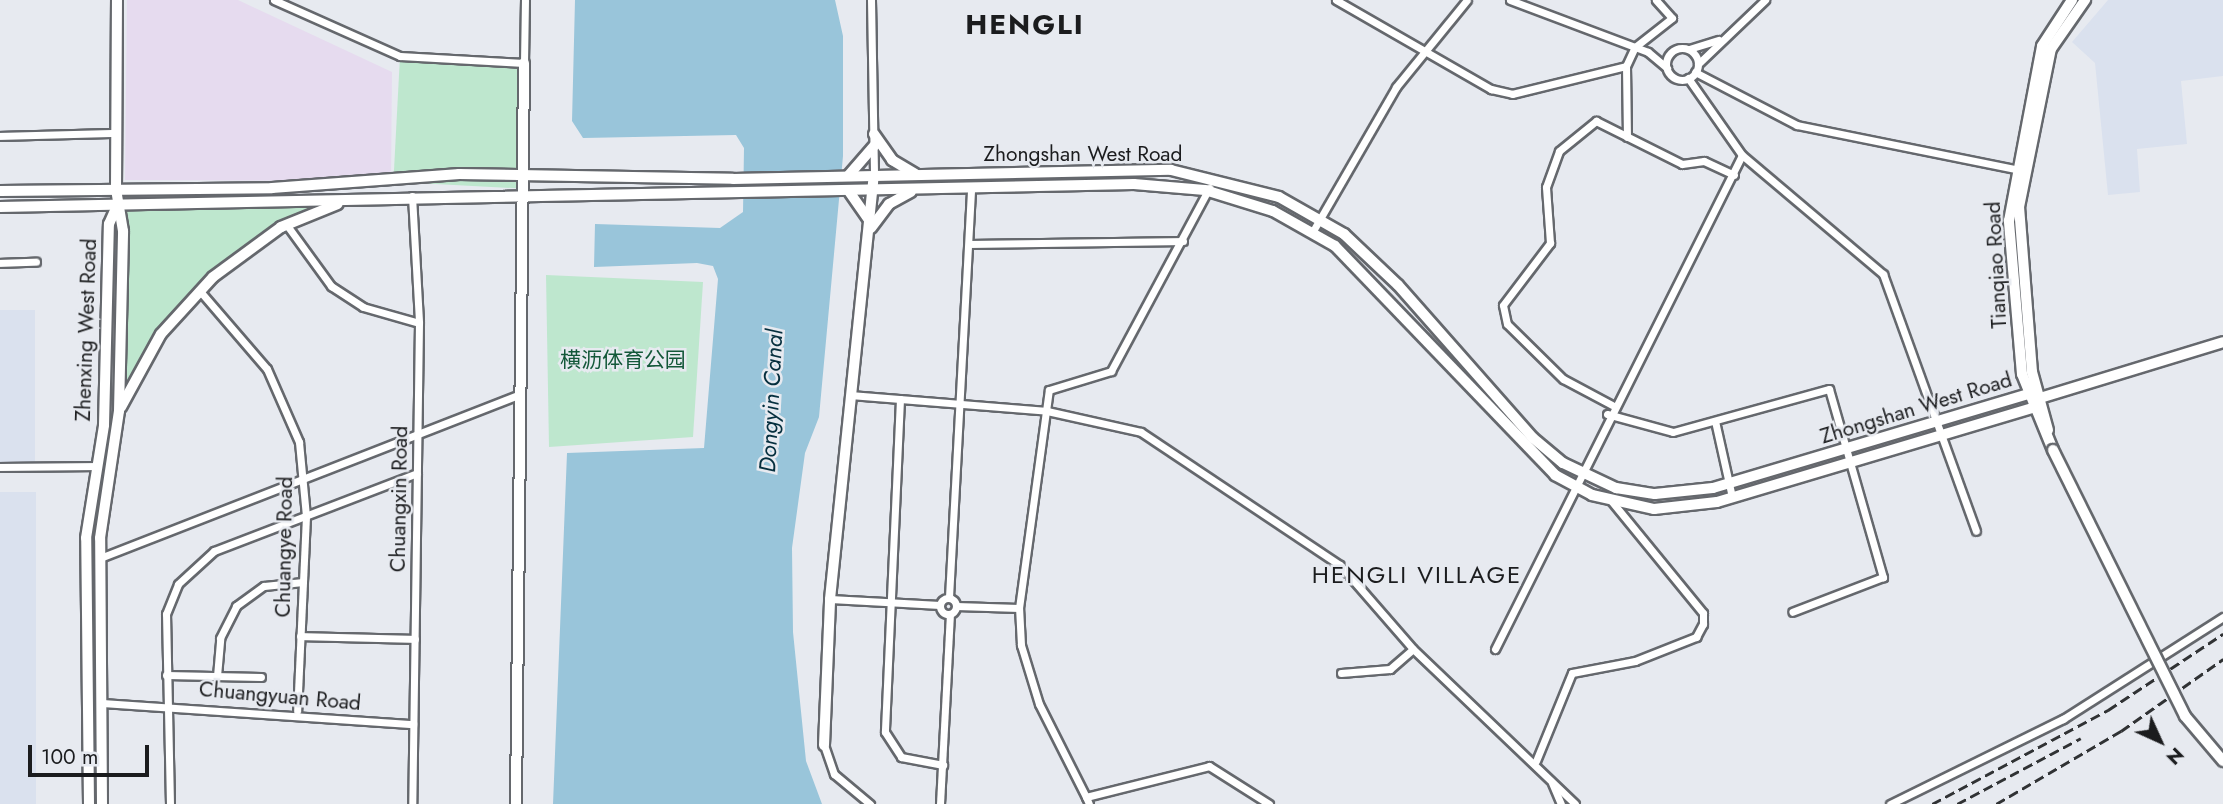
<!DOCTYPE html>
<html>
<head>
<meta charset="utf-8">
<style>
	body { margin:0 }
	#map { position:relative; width:2223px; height:804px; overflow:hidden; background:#e7eaf0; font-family:Jost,"Noto Sans SC",sans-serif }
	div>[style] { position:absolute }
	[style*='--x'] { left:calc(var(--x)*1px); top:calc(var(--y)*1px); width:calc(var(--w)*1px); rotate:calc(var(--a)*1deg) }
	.commercial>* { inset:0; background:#e6dbef }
	.built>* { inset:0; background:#dae1ee; transform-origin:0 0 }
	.green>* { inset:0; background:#bee7ce; transform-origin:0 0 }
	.water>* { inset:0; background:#99c5da }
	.roads { filter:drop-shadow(2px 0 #65686d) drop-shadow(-2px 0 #65686d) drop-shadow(0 2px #65686d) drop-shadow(0 -2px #65686d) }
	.street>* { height:7px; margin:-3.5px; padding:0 3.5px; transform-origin:3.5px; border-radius:3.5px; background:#fff }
	.street>.ring { margin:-3.5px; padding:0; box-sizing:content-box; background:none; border:7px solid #fff; border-radius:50% }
	.secondary>* { height:10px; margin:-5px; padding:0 5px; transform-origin:5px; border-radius:5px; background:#fff }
	.rail>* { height:2.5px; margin-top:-1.25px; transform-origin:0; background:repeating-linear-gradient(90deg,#303234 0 10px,transparent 0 15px) }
	.bridges { filter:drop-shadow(2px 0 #65686d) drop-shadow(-2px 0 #65686d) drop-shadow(0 2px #65686d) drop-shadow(0 -2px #65686d) }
	.secondary-bridge>* { height:10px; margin:-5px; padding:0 5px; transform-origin:5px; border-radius:5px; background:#fff }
	span { translate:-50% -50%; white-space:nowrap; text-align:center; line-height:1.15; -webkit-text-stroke:5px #e7eaf0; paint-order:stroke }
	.street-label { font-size:21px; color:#1b1c1e }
	.park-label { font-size:21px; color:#135839 }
	.water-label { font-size:23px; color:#052f3e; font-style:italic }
	.quarter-label { font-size:24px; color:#1b1c1e; letter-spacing:2px }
	.district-label { font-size:28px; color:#1b1c1e; font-weight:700; letter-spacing:2px }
	.north { position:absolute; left:2125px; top:706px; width:70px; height:70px; -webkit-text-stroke:5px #e7eaf0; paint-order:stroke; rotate:135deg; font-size:19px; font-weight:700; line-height:28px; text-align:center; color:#1b1c1e }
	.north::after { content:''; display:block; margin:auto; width:24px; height:32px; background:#1b1c1e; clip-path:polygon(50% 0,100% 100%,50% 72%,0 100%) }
	.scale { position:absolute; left:28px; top:745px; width:121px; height:32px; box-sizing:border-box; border:4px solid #1b1c1e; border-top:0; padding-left:9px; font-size:21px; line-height:24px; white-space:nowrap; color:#1b1c1e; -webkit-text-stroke:5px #e7eaf0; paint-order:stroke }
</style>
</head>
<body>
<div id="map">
	<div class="commercial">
		<div style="clip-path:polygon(127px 0,238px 0,392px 72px,391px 181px,125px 180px)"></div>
	</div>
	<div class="built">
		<div style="clip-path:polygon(2108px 0,2223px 0,2223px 76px,2181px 81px,2187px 144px,2137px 149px,2140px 192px,2108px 195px,2095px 63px,2072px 42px)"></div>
		<div style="left:35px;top:310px;width:155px;height:35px;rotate:90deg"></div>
		<div style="left:0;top:492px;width:36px;height:312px"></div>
	</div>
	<div class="green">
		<div style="left:400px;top:56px;width:124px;height:126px;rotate:3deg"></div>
		<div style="clip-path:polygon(351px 200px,234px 258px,173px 319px,119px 411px,119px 206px)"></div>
		<div style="clip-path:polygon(546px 275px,703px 282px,693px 437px,549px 447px)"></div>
	</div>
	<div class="water">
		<div style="clip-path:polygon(575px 0,835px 0,843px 36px,843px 156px,819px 417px,805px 453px,792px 548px,793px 632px,806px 761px,822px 804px,553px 804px,567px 453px,704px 448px,718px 279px,713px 266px,697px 263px,594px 267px,595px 224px,720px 228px,743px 212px,744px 148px,736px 135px,583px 138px,572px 121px)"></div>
	</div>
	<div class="roads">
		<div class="street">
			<div style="--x:274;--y:0;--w:138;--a:24"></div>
			<div style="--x:400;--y:56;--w:124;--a:3.2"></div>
			<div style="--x:524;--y:63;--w:63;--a:-89.1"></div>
			<div style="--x:871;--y:0;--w:176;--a:89"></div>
			<div style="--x:1336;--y:0;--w:179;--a:29.9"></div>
			<div style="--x:1491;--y:89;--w:22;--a:13"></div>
			<div style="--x:1512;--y:94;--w:117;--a:-13.8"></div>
			<div style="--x:1626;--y:66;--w:21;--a:-65"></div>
			<div style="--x:1635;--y:47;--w:47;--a:-38.1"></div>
			<div style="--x:1672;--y:18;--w:24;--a:-132"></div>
			<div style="--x:1510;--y:0;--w:147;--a:20.6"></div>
			<div style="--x:1648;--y:52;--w:25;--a:40"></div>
			<div class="ring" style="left:1666px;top:48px;width:25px;height:25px"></div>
			<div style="--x:1689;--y:49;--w:31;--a:-17"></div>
			<div style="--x:1698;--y:64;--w:93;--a:-43.7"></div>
			<div style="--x:1626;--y:66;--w:71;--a:89.2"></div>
			<div style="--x:1695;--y:72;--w:115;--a:27.5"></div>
			<div style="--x:1797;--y:125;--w:227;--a:11.4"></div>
			<div style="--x:1688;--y:78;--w:94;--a:55"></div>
			<div style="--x:1742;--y:155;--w:185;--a:40.2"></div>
			<div style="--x:1883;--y:274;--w:273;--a:70.1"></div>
			<div style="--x:0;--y:136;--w:117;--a:-1.5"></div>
			<div style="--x:412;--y:196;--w:127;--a:86.8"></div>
			<div style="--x:419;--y:323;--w:481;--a:90.8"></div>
			<div style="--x:286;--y:224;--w:77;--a:54"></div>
			<div style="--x:331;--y:286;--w:38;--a:33"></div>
			<div style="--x:363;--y:307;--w:58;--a:15.9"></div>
			<div style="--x:1313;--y:231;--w:166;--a:-60"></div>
			<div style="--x:1396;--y:87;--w:112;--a:-50.8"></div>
			<div style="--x:972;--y:244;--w:211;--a:-0.8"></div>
			<div style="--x:0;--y:263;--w:36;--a:-2"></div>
			<div style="--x:199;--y:290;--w:104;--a:49.3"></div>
			<div style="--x:267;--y:369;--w:80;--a:66.3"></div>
			<div style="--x:299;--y:442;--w:74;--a:84.6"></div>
			<div style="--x:306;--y:516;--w:195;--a:92.6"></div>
			<div style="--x:850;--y:395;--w:198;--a:4.6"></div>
			<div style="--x:1047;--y:411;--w:96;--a:12.6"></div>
			<div style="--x:1141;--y:432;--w:239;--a:33.8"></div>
			<div style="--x:1340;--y:565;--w:111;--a:49"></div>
			<div style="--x:1413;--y:649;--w:224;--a:43.7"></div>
			<div style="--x:900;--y:399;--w:333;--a:92.6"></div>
			<div style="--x:885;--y:732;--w:30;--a:57"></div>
			<div style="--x:901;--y:757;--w:43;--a:10.8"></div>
			<div style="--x:1612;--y:405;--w:55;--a:-152"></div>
			<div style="--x:1563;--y:379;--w:78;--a:-135.5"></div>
			<div style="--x:1507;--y:324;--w:19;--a:-102"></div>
			<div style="--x:1503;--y:305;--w:78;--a:-52.8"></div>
			<div style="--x:1550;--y:243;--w:56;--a:-94.1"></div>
			<div style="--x:1546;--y:187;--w:38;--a:-70"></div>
			<div style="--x:1559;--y:151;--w:48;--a:-39"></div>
			<div style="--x:1596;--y:121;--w:96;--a:26.6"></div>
			<div style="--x:1682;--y:164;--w:22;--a:-8"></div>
			<div style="--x:1704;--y:161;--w:33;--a:25"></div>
			<div style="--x:1607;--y:414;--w:68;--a:15.3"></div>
			<div style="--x:1673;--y:432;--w:162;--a:-15.4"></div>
			<div style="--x:1829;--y:389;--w:196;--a:74"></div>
			<div style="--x:1883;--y:577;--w:97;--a:159"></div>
			<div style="--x:1715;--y:421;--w:78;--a:77.4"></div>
			<div style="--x:0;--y:467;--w:97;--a:-0.6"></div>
			<div style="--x:100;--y:558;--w:449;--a:-21.3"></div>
			<div style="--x:949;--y:597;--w:410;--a:-86.9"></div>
			<div class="ring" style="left:940px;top:598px;width:9px;height:9px"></div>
			<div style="--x:830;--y:599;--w:110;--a:3.1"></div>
			<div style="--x:956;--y:606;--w:63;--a:1.8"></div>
			<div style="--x:300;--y:636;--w:115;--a:1.5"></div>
			<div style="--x:1495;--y:649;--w:552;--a:-63.43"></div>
			<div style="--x:1341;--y:673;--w:49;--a:-4.7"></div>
			<div style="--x:1390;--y:669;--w:30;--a:-41"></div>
			<div style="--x:166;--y:675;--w:95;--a:1.2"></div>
			<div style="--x:217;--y:676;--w:38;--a:-85"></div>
			<div style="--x:220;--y:638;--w:36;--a:-63"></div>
			<div style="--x:236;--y:606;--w:34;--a:-36"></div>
			<div style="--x:264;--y:586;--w:39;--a:-6"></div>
			<div style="--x:102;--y:703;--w:312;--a:3.9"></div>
			<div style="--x:824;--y:745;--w:31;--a:71"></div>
			<div style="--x:834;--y:774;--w:47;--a:39.8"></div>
			<div style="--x:1536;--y:761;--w:95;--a:-67.8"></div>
			<div style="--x:1572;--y:673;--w:64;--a:-10.8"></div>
			<div style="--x:1635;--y:661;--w:66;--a:-21.5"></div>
			<div style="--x:1696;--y:637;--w:15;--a:-62"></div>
			<div style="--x:1703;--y:624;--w:11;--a:-90"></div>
			<div style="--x:1703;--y:613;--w:144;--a:-129.3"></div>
			<div style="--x:1552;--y:783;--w:23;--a:67"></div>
			<div style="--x:1086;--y:797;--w:104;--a:-116.8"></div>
			<div style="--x:1039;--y:704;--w:62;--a:-107"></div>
			<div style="--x:1021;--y:645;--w:37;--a:-93"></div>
			<div style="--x:1019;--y:608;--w:220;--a:-82.2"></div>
			<div style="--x:1049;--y:390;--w:65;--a:-17"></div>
			<div style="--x:1111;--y:371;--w:208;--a:-61.8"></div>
			<div style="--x:170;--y:804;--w:190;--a:-91.2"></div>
			<div style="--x:166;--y:614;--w:32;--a:-68"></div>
			<div style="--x:178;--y:584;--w:49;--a:-42.5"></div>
			<div style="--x:214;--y:551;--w:217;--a:-21"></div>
			<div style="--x:940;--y:804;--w:190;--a:-87"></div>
			<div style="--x:1089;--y:804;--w:8;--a:-113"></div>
			<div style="--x:1086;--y:797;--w:127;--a:-14.1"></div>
			<div style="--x:1209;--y:766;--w:71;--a:32.3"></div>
			<div style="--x:1890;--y:804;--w:193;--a:-26.2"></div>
			<div style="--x:2063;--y:719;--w:190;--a:-32.5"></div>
		</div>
		<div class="secondary">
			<div style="--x:874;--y:134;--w:32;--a:55"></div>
			<div style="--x:892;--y:160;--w:27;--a:31"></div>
			<div style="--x:848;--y:176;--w:40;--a:-49"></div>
			<div style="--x:848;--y:190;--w:38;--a:55"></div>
			<div style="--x:0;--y:191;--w:272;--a:-0.6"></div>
			<div style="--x:272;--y:188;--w:188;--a:-4.3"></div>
			<div style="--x:459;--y:174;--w:274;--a:1"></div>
			<div style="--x:733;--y:179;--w:438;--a:-1.2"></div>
			<div style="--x:1171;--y:170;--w:111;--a:14"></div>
			<div style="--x:1279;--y:197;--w:75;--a:29.6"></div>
			<div style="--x:1344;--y:234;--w:74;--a:43.4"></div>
			<div style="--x:1398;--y:285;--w:204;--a:48.6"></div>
			<div style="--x:1533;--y:438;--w:39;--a:40"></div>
			<div style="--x:1563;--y:463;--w:59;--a:25.3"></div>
			<div style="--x:1616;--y:488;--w:39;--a:9"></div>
			<div style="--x:1655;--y:494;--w:58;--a:-5.9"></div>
			<div style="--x:1713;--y:488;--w:329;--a:-16.6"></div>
			<div style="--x:2028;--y:394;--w:13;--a:18"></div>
			<div style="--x:0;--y:207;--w:1134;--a:-1.16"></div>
			<div style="--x:1134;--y:184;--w:71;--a:4.8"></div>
			<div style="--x:1205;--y:190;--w:71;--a:17.2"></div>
			<div style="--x:1273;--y:211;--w:71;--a:29.4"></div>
			<div style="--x:1335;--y:246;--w:318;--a:46.1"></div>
			<div style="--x:1555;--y:475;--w:42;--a:28.4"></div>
			<div style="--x:1592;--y:495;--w:64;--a:12.7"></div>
			<div style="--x:1654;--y:509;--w:63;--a:-6.3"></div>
			<div style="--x:1717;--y:502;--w:329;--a:-16.6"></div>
			<div style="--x:2032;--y:408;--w:13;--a:-51"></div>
			<div style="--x:871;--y:228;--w:30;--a:-53"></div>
			<div style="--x:889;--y:204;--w:25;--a:-29"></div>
			<div style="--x:2040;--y:398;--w:191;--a:-17"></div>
			<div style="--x:121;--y:407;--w:83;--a:-61.3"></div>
			<div style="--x:161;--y:334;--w:77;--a:-47.6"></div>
			<div style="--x:213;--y:277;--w:84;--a:-36.3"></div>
			<div style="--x:281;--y:227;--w:61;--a:-22"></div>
			<div style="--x:2048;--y:430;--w:60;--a:-105.4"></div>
			<div style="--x:2032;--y:372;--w:166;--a:-94.5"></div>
			<div style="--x:2019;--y:207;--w:161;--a:-78.6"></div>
			<div style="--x:2051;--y:49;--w:60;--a:-55.2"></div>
			<div style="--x:2053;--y:450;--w:82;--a:-112.2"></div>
			<div style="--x:2022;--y:374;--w:154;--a:-94.9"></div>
			<div style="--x:2009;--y:221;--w:178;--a:-79.3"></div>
			<div style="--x:2042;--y:46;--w:55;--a:-56.9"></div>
			<div style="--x:824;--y:745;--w:146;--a:-87.6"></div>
			<div style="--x:830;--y:599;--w:425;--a:-84.1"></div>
			<div style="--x:89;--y:804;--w:266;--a:-90.6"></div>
			<div style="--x:86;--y:538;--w:114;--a:-80.9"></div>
			<div style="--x:104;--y:425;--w:201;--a:-88.6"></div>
			<div style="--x:109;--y:224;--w:20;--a:-66"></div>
			<div style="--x:102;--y:804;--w:266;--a:-90.4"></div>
			<div style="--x:100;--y:538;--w:128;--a:-81.5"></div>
			<div style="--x:119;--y:411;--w:180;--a:-88.7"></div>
			<div style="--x:123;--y:231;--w:43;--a:-99.5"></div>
			<div style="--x:116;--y:189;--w:189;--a:-89.7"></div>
			<div style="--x:516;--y:804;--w:741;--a:-89.38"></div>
		</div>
	</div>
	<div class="rail">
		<div style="--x:1932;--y:804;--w:200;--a:-28.1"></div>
		<div style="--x:2108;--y:710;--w:138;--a:-33.5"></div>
		<div style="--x:1957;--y:804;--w:140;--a:-28"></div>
		<div style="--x:1996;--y:804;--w:145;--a:-30.3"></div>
		<div style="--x:2121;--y:731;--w:125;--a:-35.2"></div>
	</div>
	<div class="bridges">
		<div class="secondary-bridge">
			<div style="--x:2053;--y:450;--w:297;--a:63.6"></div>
			<div style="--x:2185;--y:716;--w:59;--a:49.8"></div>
		</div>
	</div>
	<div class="street-label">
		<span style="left:1083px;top:154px">Zhongshan West Road</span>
		<span style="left:1996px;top:265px;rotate:-93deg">Tianqiao Road</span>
		<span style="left:86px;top:330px;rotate:-88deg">Zhenxing West Road</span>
		<span style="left:1916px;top:408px;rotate:-17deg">Zhongshan West Road</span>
		<span style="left:399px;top:499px;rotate:-89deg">Chuangxin Road</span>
		<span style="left:284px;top:547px;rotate:-89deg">Chuangye Road</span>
		<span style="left:280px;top:696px;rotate:5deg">Chuangyuan Road</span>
	</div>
	<div class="park-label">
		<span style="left:623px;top:360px">横沥体育公园</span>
	</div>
	<div class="water-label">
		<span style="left:771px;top:401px;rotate:-87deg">Dongyin Canal</span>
	</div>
	<div class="quarter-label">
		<span style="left:1417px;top:575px">HENGLI VILLAGE</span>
	</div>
	<div class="district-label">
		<span style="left:1025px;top:25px">HENGLI</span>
	</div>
	<div class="north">N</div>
	<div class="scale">100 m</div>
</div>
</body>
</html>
